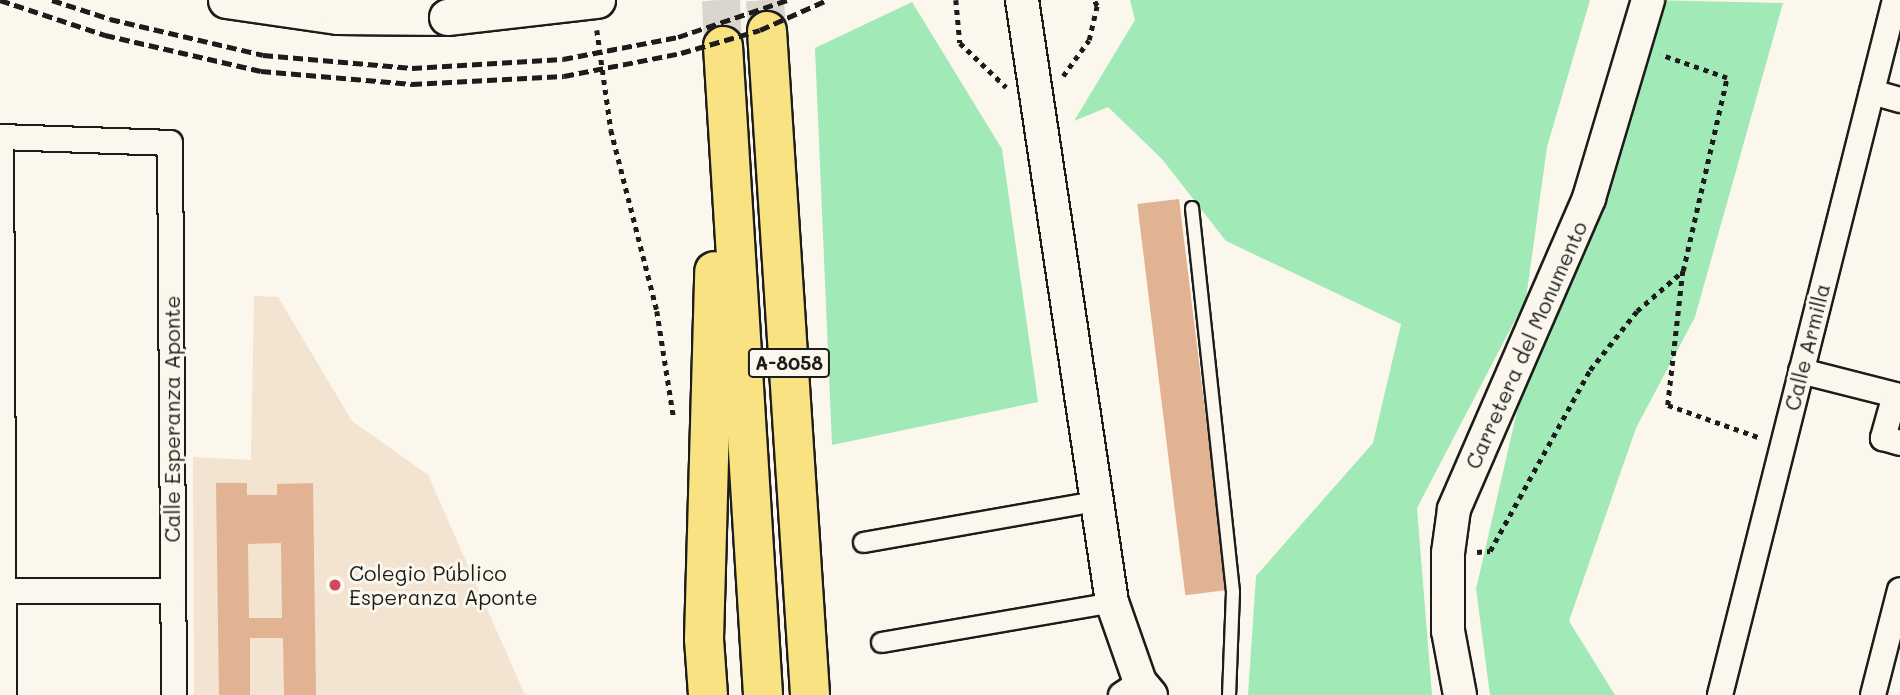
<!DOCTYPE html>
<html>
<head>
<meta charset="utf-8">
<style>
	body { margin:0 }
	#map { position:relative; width:1900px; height:695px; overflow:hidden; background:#fbf7ec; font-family:Mali,sans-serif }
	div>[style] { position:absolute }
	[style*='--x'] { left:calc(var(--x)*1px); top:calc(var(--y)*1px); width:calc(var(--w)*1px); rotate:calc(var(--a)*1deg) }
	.built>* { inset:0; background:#f3e3d1 }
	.green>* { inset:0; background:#a1e9b7 }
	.building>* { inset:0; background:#e1b392; transform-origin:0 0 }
	.motorway-tunnel>* { height:38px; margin-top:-19px; transform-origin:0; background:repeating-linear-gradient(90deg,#dad6cd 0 38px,transparent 0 57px) }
	.path>* { height:4.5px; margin-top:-2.25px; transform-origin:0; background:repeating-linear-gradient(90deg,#1c1c1c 0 5px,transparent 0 10px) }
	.roads { filter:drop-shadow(2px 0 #1c1c1c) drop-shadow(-2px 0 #1c1c1c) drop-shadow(0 2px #1c1c1c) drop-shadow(0 -2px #1c1c1c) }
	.service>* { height:12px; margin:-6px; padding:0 6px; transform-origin:6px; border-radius:6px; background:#fbf7ec }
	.pedestrian>* { height:19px; margin:-9.5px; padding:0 9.5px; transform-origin:9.5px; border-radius:9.5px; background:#fbf7ec }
	.minor>* { height:24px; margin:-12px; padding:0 12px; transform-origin:12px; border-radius:12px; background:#fbf7ec }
	.tertiary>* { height:32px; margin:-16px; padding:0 16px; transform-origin:16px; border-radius:16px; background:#fbf7ec }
	.secondary>* { height:35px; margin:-17.5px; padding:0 17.5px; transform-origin:17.5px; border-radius:17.5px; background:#fbf7ec }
	.motorway>* { height:38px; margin:-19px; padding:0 19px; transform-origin:19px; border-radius:19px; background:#f8e281 }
	.rail>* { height:5px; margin-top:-2.5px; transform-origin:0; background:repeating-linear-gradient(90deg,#1c1c1c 0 10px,transparent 0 15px) }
	.bridges { filter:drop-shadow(2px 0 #1c1c1c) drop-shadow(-2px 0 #1c1c1c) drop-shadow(0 2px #1c1c1c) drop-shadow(0 -2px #1c1c1c) }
	.secondary-bridge>* { height:35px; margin:-17.5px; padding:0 17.5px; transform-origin:17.5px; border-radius:17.5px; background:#fbf7ec }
	.dots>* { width:19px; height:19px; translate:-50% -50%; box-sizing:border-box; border:4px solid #fbf7ec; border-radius:50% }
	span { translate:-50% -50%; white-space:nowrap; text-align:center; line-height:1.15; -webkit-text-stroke:6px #fbf7ec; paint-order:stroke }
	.shield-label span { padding:2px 5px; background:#fbf7ec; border:2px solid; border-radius:5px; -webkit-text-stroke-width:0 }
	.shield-label { font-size:19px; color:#1c1c1c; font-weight:700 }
	.street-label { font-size:21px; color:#1c1c1c }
	.poi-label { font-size:21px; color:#1c1c1c }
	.left { translate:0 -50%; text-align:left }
</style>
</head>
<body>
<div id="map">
	<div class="built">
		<div style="clip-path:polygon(254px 296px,278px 297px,352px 421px,428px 475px,525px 695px,194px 695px,193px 457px,251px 460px)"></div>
	</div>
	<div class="green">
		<div style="clip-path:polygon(1130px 0,1590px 0,1547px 147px,1526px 299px,1417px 508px,1432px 695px,1248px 695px,1256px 576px,1373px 443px,1401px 324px,1226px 241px,1162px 159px,1108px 107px,1074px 121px,1135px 20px)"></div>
		<div style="clip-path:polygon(1647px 0,1783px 3px,1695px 317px,1636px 428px,1569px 621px,1615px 695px,1490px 695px,1476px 589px,1518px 407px)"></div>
		<div style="clip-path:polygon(912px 2px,1002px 149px,1038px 402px,832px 445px,815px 48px)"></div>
	</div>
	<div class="building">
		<div style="left:1179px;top:199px;width:394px;height:42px;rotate:83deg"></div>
		<div style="clip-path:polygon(evenodd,216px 483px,247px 483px,247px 495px,277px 495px,277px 484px,313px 483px,316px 695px,284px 695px,283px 638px,250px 638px,250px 695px,219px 695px,216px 483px,281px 543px,282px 618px,249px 618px,248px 544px,281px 543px)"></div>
	</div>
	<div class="motorway-tunnel">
		<div style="--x:721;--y:0;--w:46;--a:87.5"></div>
		<div style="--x:765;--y:0;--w:31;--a:86"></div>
	</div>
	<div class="path">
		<div style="--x:956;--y:0;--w:43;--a:84.7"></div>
		<div style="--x:960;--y:43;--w:64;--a:43.7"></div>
		<div style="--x:597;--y:30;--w:101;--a:82"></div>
		<div style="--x:611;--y:130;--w:187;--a:75.7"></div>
		<div style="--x:657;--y:311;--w:109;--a:81.1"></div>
		<div style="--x:1063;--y:76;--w:44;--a:-54.2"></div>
		<div style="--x:1089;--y:40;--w:35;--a:-77"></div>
		<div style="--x:1097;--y:6;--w:7;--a:-117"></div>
		<div style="--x:1683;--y:271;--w:135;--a:96.4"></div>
		<div style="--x:1668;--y:405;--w:96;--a:19.6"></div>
		<div style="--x:1477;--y:552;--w:13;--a:-4"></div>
		<div style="--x:1490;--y:551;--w:207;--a:-61.1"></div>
		<div style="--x:1590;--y:370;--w:75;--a:-51.5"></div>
		<div style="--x:1637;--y:311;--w:61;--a:-41"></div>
		<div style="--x:1683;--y:271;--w:198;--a:-77.2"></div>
		<div style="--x:1727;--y:78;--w:70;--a:-160.8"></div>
	</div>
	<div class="roads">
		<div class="service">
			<div style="--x:1192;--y:208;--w:386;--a:83.9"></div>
			<div style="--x:1233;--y:592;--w:103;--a:92.2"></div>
		</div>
		<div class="pedestrian">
			<div style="--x:863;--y:542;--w:237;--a:-10"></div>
			<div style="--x:881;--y:642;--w:234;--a:-9.8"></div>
		</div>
		<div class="minor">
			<div style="--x:1872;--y:92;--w:29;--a:16"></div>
			<div style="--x:0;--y:137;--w:170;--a:2"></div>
			<div style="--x:170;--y:143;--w:552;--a:89.58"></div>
			<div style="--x:1;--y:137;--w:558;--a:89.69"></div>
			<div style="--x:1801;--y:371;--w:97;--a:14.3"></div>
			<div style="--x:1895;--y:395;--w:45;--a:105.6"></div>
			<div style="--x:1883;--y:438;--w:18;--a:16"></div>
			<div style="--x:0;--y:591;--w:173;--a:0"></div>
			<div style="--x:1121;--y:695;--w:23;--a:-34"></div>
			<div style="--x:1720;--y:695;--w:717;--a:-75.87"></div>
			<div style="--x:1873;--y:695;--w:108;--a:-75.6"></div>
		</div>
		<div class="tertiary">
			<div style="--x:1022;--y:0;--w:609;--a:81.5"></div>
			<div style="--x:1112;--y:602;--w:85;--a:70.7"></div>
			<div style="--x:1140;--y:682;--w:17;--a:50"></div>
			<div style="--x:1460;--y:695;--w:65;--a:-100.6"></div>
			<div style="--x:1448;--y:631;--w:78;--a:-90"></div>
			<div style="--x:1448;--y:553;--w:44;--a:-82.2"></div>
			<div style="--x:1454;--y:509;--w:339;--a:-66.5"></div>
			<div style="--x:1589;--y:198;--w:207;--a:-73.4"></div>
		</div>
		<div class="secondary">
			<div style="--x:226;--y:0;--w:112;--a:8.2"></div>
			<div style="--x:337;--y:16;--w:110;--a:0.5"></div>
		</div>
		<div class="motorway">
			<div style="--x:767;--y:31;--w:665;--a:86.29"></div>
			<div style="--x:723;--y:46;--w:650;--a:86.47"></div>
			<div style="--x:708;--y:695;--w:56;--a:-94.1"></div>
			<div style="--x:704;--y:639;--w:368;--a:-88.4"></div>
		</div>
	</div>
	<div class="rail">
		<div style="--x:0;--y:0;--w:111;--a:18.4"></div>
		<div style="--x:105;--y:35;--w:160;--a:13"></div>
		<div style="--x:261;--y:71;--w:152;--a:4.9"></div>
		<div style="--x:412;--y:84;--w:152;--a:-3"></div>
		<div style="--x:564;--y:76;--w:119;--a:-11.1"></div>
		<div style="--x:681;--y:53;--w:82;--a:-16.2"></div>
		<div style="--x:760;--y:30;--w:73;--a:-24.1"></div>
		<div style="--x:52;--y:0;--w:61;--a:18.1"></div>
		<div style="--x:110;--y:19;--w:157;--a:13.2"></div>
		<div style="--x:263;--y:55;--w:150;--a:5"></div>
		<div style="--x:412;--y:68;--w:151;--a:-3.4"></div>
		<div style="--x:563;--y:59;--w:117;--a:-10.8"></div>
		<div style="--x:678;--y:37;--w:115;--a:-18.7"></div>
	</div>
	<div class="bridges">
		<div class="secondary-bridge">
			<div style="--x:447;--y:17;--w:151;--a:-6.5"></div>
		</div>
	</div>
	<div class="dots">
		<div style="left:335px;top:585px;background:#d1495b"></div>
	</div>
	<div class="shield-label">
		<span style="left:789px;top:363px">A-8058</span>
	</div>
	<div class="street-label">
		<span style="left:1526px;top:345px;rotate:-66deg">Carretera del Monumento</span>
		<span style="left:1807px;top:347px;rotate:-76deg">Calle Armilla</span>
		<span style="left:172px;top:419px;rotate:-90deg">Calle Esperanza Aponte</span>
	</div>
	<div class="poi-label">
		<span class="left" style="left:349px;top:585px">Colegio Público<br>Esperanza Aponte</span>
	</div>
</div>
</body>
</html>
